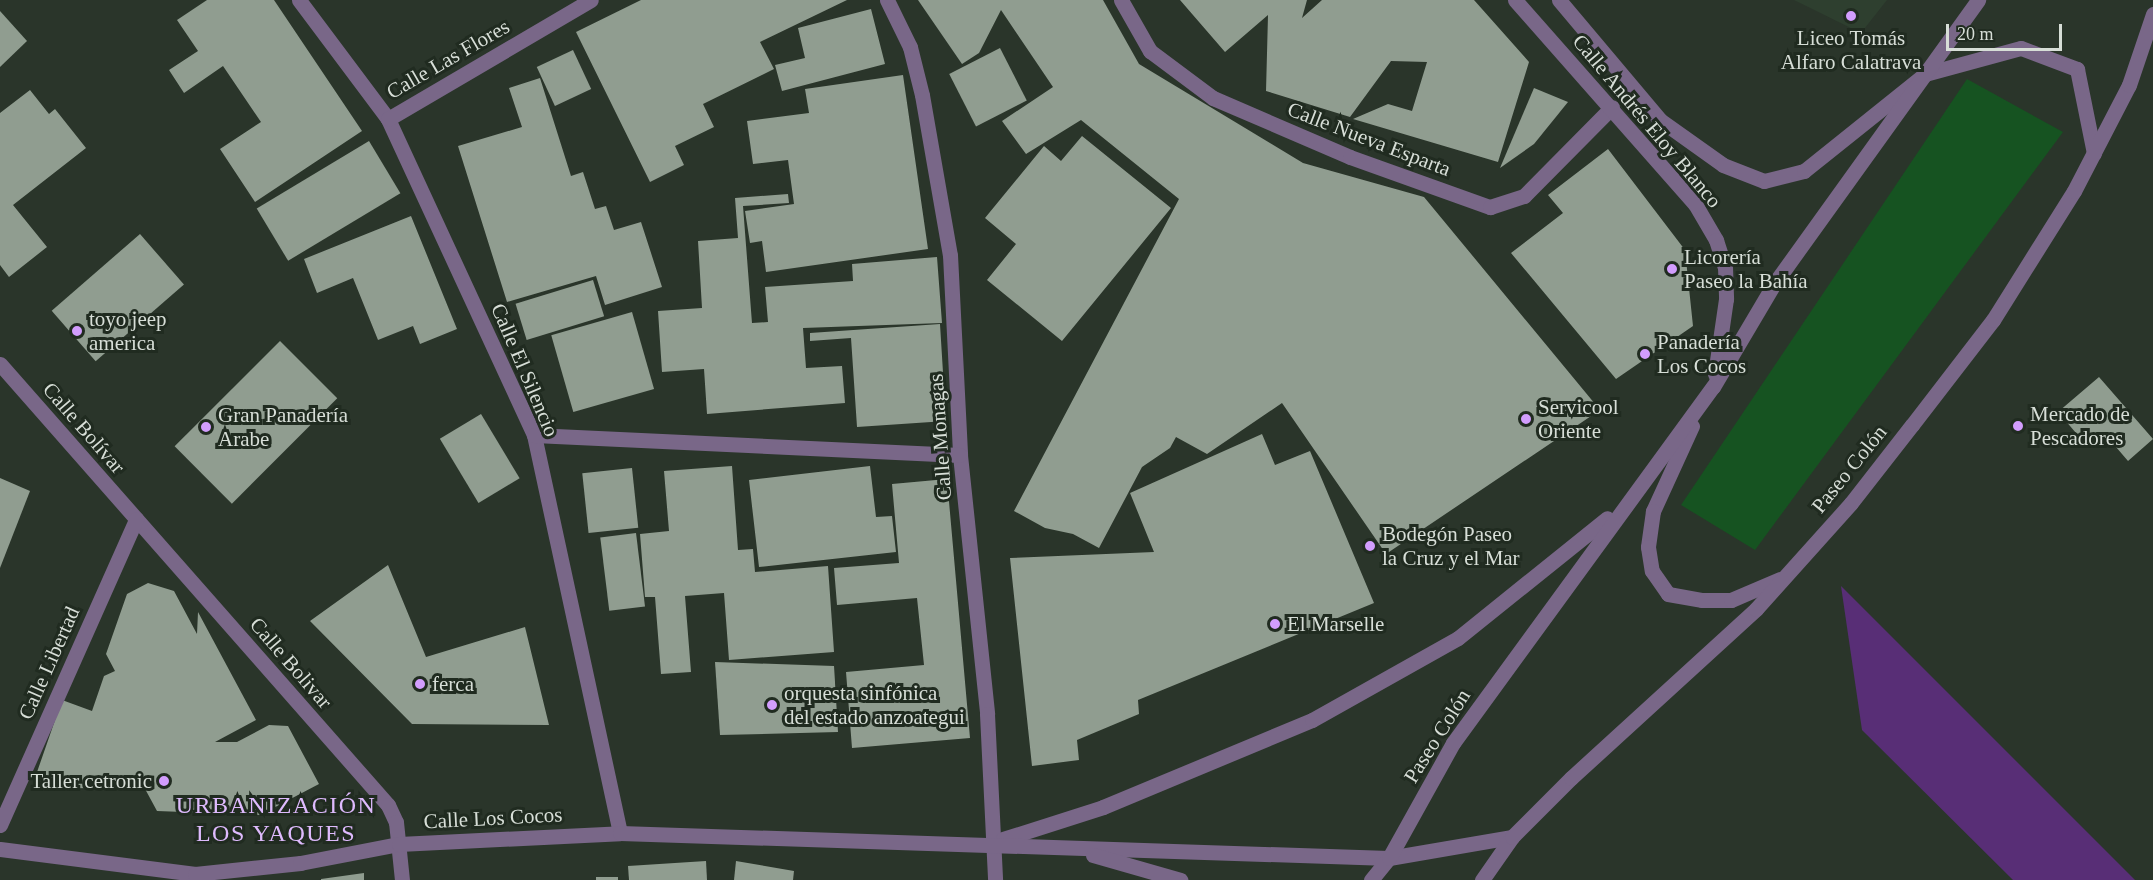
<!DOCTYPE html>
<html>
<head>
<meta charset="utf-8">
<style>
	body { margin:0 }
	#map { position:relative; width:2153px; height:880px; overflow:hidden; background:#2a352a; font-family:"Times New Roman",serif }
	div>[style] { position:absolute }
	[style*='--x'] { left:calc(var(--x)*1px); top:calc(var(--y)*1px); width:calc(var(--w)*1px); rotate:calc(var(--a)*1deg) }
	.built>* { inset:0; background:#2e3f2f }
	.green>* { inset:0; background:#165321 }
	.water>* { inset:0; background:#582e76 }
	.building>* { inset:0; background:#909d90; transform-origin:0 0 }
	.minor>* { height:15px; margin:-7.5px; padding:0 7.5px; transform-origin:7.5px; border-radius:7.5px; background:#796788 }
	.dots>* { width:16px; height:16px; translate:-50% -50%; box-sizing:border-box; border:3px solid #202b20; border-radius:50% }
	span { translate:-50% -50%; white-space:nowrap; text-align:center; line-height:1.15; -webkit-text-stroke:6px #202b20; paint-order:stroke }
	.poi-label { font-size:21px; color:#d7ded7 }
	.left { translate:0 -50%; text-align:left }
	.right { translate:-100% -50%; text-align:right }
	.street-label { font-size:21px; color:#d7ded7 }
	.quarter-label { font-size:24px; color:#debafd; letter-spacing:1.5px }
	.scale { position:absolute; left:1946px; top:24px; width:116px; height:27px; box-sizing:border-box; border:3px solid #d7ded7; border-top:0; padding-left:8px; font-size:18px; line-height:21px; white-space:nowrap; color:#d7ded7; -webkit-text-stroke:4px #202b20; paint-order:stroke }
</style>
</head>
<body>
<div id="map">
	<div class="built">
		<div style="clip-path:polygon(1794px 0,1887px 0,1861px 33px)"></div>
	</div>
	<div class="green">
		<div style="clip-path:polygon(1967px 79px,2063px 132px,1755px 550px,1681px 505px)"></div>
	</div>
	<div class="water">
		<div style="clip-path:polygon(1841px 586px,2135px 880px,2013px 880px,1862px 730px)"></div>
	</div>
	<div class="building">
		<div style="clip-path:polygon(207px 0,274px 0,362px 131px,255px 202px,220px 149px,261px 122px,223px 66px,184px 93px,169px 70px,198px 51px,177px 20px)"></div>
		<div style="clip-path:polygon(641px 0,847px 0,760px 42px,774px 69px,703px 104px,714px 127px,675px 146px,684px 165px,650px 182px,576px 32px)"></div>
		<div style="clip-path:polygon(918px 0,1103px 0,1139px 64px,1303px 163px,1424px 197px,1600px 410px,1386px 554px,1282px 403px,1207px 454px,1176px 437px,1170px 448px,1142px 467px,1099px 548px,1073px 534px,1045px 528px,1014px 511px,1179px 199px,1081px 120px,1026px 154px,1002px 121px,1053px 87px,1001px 10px,979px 53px,962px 64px)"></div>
		<div style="clip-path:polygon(1180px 0,1307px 0,1302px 18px,1322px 0,1474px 0,1529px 62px,1498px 162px,1353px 119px,1388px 104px,1412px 111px,1427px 62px,1391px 61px,1350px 117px,1266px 91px,1268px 15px,1225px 52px)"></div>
		<div style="clip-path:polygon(871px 9px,885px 64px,782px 91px,775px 65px,805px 58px,798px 28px)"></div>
		<div style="clip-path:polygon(0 11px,27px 41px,0 67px)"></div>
		<div style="left:1000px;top:48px;width:59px;height:57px;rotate:63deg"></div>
		<div style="left:573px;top:50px;width:43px;height:40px;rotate:65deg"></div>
		<div style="clip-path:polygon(903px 75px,928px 249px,766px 272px,762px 241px,750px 243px,745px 211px,794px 204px,788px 160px,753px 164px,747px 121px,809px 113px,805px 89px)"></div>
		<div style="clip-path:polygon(540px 78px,571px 176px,583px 172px,595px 209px,606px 206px,614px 230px,641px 222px,662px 287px,605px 305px,596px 276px,507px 302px,458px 146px,522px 127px,509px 88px)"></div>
		<div style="clip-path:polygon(1534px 88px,1568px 102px,1534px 144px,1500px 168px)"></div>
		<div style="clip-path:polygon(30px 90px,49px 114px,55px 109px,86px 148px,13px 205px,47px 247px,9px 277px,0 265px,0 113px)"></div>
		<div style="clip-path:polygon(1082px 136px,1171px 208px,1062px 341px,987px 280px,1016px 244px,985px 218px,1044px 146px,1061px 161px)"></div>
		<div style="left:369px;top:141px;width:61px;height:131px;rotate:59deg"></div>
		<div style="clip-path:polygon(1608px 149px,1685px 250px,1693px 326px,1616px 379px,1511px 253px,1563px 213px,1548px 195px)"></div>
		<div style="clip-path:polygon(788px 194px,789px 203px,743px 206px,752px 323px,768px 322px,765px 287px,853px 281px,852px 264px,937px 257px,942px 323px,803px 328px,806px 368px,842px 366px,845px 403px,707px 414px,704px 369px,662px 372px,658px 311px,702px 308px,698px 241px,738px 238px,735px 198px)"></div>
		<div style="clip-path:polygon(411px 216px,457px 329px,420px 344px,413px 326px,378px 340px,353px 278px,317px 293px,304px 259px)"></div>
		<div style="left:140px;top:234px;width:67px;height:117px;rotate:49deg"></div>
		<div style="left:593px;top:280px;width:38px;height:81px;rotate:73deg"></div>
		<div style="left:632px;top:312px;width:80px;height:84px;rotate:74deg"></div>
		<div style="clip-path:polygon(940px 324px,946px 421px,857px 427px,851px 338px,810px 341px,810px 333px)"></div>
		<div style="left:280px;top:341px;width:81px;height:149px;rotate:45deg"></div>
		<div style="clip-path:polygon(2099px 377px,2153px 439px,2128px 461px,2104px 433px,2088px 447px,2058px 412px)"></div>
		<div style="left:481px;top:414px;width:75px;height:48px;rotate:59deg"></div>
		<div style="clip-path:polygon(1262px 434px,1275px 465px,1310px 451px,1374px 603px,1138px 700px,1139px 714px,1077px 740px,1079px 760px,1032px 766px,1010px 558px,1154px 552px,1130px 493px)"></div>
		<div style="clip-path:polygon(732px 466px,738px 550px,753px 549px,755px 572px,828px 566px,834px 652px,729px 660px,724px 593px,685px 596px,691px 672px,661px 674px,655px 597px,645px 597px,640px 534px,669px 531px,664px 471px)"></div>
		<div style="clip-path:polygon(870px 466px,876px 517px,892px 516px,896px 552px,759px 567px,749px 480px)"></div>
		<div style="left:632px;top:468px;width:60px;height:50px;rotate:84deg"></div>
		<div style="clip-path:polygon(0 478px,30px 491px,0 568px)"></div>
		<div style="clip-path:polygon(947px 479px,970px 738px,852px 748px,846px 672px,924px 665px,917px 598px,837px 605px,834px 568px,899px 563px,892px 484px)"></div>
		<div style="left:636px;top:533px;width:74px;height:36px;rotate:83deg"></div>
		<div style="clip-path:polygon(388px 565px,426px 657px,525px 627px,549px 725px,412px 724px,310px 621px)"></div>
		<div style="clip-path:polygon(148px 583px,174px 591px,197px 634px,198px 612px,256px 720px,215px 742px,237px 742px,269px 725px,288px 726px,319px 784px,260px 815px,157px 811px,144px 787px,35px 789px,36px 775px,62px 700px,92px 711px,104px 676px,115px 671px,106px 654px,127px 594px)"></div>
		<div style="clip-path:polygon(715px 662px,834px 666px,838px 732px,720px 735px)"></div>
		<div style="clip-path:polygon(706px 861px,707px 880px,629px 880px,628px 866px)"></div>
		<div style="clip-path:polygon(736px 861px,794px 871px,793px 880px,734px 880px)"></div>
		<div style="clip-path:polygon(364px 873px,364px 880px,321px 880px,321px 879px)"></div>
		<div style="left:596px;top:877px;width:22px;height:3px"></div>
	</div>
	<div class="minor">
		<div style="--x:299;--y:0;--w:149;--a:53.2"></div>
		<div style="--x:388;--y:119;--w:348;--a:65.2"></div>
		<div style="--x:534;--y:435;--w:407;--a:77.8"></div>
		<div style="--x:887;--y:0;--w:52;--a:63.9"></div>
		<div style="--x:910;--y:47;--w:49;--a:76"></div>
		<div style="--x:922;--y:95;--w:162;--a:80.1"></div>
		<div style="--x:950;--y:255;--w:200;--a:87.1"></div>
		<div style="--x:960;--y:455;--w:260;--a:84"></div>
		<div style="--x:987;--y:714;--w:166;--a:87.2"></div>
		<div style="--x:1121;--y:0;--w:59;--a:60.4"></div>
		<div style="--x:1150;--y:51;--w:79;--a:36.7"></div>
		<div style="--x:1213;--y:98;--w:149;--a:23.3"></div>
		<div style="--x:1350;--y:157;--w:149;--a:19.7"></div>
		<div style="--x:1490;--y:207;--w:36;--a:-18"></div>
		<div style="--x:1524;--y:196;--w:125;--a:-45.3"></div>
		<div style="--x:1515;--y:0;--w:272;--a:48.6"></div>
		<div style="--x:1695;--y:204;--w:42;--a:59.7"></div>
		<div style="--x:1716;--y:240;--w:28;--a:72"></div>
		<div style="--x:1725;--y:267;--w:32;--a:88"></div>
		<div style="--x:1726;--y:299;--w:76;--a:98.3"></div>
		<div style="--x:1559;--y:0;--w:157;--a:49.9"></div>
		<div style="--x:1660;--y:120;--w:77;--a:35.5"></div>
		<div style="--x:1723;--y:165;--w:44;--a:21.3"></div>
		<div style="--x:1764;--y:181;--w:41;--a:-14"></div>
		<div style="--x:1804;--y:171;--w:155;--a:-38.7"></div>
		<div style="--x:1925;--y:74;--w:99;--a:-15.2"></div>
		<div style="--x:2021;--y:48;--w:60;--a:20.6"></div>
		<div style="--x:2077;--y:69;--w:86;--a:78.6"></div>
		<div style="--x:388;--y:119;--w:235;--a:-30.4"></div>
		<div style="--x:0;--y:364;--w:587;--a:48.66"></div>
		<div style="--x:388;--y:805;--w:19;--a:65"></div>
		<div style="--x:396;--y:822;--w:58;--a:84.1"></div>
		<div style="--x:1692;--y:426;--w:94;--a:114.6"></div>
		<div style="--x:1653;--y:511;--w:36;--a:98"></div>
		<div style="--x:1648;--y:547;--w:24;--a:81"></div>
		<div style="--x:1652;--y:571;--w:28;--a:55"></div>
		<div style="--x:1668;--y:594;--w:35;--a:10"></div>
		<div style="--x:1702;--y:600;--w:29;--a:0"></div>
		<div style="--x:1731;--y:600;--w:53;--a:-23.2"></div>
		<div style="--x:534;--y:435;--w:426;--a:2.7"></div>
		<div style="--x:0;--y:825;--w:335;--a:-66"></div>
		<div style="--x:1003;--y:839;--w:105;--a:-17.7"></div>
		<div style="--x:1103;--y:807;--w:226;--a:-22.6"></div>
		<div style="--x:1312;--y:720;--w:167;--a:-29.3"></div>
		<div style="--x:1458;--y:638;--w:191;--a:-38.8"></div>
		<div style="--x:0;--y:849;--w:197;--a:7.3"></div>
		<div style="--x:195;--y:874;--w:106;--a:-6"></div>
		<div style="--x:300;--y:863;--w:101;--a:-10.9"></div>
		<div style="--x:399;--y:844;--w:221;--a:-2.8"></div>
		<div style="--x:620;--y:833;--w:769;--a:1.86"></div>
		<div style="--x:1389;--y:858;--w:125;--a:-9.7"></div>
		<div style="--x:1093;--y:855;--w:91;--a:16"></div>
		<div style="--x:1371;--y:880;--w:28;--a:-51"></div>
		<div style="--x:1389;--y:858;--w:132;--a:-60.9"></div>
		<div style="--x:1453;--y:743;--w:441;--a:-53.9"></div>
		<div style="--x:1713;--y:387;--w:120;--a:-59.4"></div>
		<div style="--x:1774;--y:284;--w:350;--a:-54.3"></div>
		<div style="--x:1482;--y:880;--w:52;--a:-55.1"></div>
		<div style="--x:1512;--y:837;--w:83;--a:-45"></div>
		<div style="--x:1571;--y:778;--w:251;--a:-42.4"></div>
		<div style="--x:1756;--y:609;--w:142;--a:-48.1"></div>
		<div style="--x:1851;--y:503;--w:99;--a:-52"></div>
		<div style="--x:1912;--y:425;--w:133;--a:-52.4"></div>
		<div style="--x:1993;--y:320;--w:152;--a:-57.9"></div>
		<div style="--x:2074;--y:191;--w:119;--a:-62.6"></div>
		<div style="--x:2129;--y:85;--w:75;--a:-71.3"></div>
	</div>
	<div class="dots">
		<div style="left:1851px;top:16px;background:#d29dfd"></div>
		<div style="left:1672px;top:269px;background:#d29dfd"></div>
		<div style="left:77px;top:331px;background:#d29dfd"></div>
		<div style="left:1645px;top:354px;background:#d29dfd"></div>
		<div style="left:1526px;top:419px;background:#d29dfd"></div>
		<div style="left:2018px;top:426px;background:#d29dfd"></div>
		<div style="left:206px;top:427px;background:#d29dfd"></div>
		<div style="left:1370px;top:546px;background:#d29dfd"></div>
		<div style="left:1275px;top:624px;background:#d29dfd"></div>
		<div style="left:420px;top:684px;background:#d29dfd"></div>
		<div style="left:772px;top:705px;background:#d29dfd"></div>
		<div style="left:164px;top:781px;background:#d29dfd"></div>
	</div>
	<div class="poi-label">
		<span style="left:1851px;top:50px">Liceo Tomás<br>Alfaro Calatrava</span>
		<span class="left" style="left:1684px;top:269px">Licorería<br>Paseo la Bahía</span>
		<span class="left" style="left:89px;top:331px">toyo jeep<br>america</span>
		<span class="left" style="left:1657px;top:354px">Panadería<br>Los Cocos</span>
		<span class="left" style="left:1538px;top:419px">Servicool<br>Oriente</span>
		<span class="left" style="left:2030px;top:426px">Mercado de<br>Pescadores</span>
		<span class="left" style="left:218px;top:427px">Gran Panadería<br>Arabe</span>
		<span class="left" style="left:1382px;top:546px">Bodegón Paseo<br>la Cruz y el Mar</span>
		<span class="left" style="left:1287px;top:624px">El Marselle</span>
		<span class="left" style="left:432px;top:684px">ferca</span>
		<span class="left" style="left:784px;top:705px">orquesta sinfónica<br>del estado anzoategui</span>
		<span class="right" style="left:152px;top:781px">Taller cetronic</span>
	</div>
	<div class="street-label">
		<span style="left:448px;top:59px;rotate:-30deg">Calle Las Flores</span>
		<span style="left:1647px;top:121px;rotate:50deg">Calle Andrés Eloy Blanco</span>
		<span style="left:1369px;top:139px;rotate:21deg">Calle Nueva Esparta</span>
		<span style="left:525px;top:370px;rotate:67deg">Calle El Silencio</span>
		<span style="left:84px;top:428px;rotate:49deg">Calle Bolívar</span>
		<span style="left:940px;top:437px;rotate:-94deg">Calle Monagas</span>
		<span style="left:1849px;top:469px;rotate:-51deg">Paseo Colón</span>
		<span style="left:49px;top:663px;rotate:-66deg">Calle Libertad</span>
		<span style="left:291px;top:663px;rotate:49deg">Calle Bolivar</span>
		<span style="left:1437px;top:736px;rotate:-58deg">Paseo Colón</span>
		<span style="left:493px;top:818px;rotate:-3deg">Calle Los Cocos</span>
	</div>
	<div class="quarter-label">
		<span style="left:276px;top:820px">URBANIZACIÓN<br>LOS YAQUES</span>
	</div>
	<div class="scale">20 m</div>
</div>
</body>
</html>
